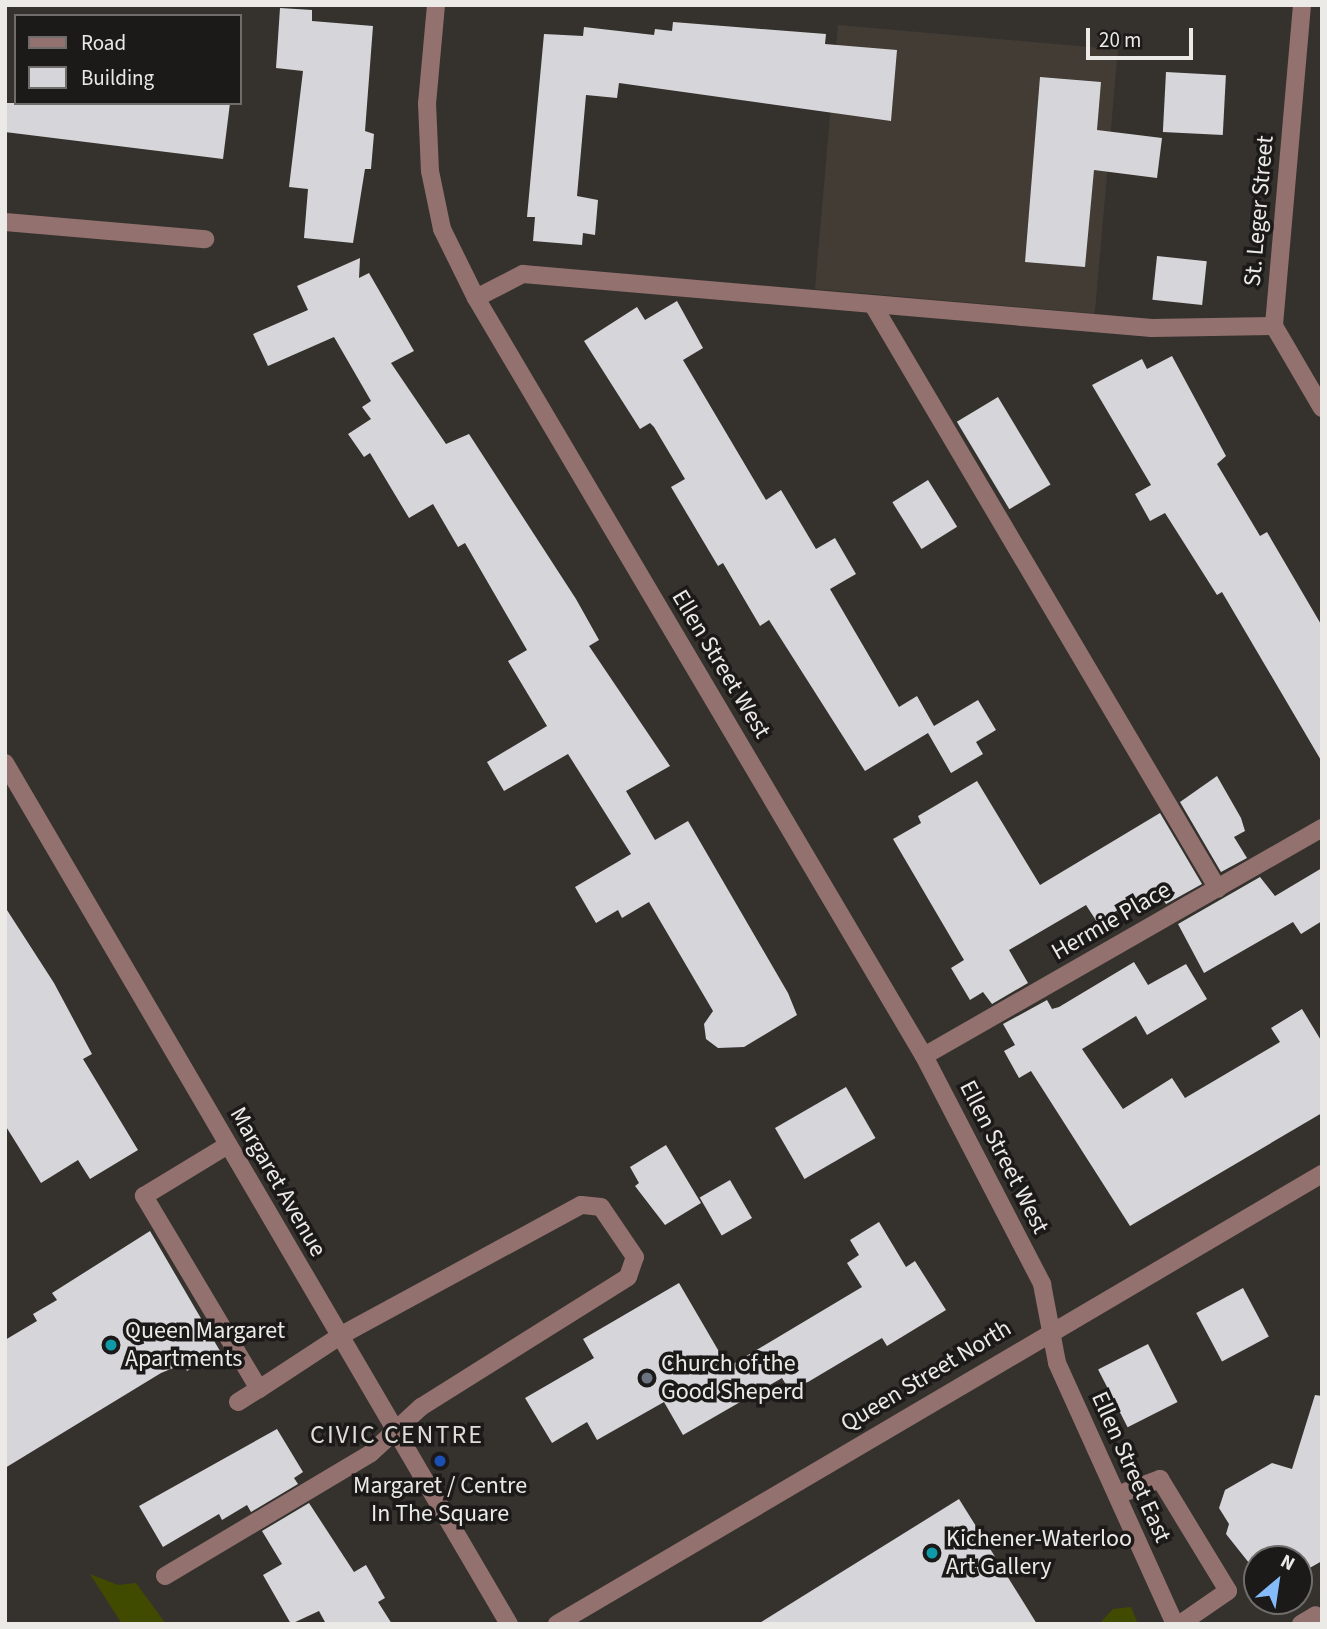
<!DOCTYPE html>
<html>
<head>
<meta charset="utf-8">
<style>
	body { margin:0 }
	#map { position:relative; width:1327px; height:1629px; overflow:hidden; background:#35322e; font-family:"Source Sans 3",sans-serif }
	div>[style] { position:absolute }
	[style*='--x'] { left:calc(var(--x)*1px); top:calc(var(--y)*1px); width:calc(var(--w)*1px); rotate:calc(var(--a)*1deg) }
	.built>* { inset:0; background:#433c34; transform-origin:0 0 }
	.green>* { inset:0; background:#404b00 }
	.building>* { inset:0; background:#d6d5da; transform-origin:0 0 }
	.minor>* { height:18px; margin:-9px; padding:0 9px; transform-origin:9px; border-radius:9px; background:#93716f }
	.dots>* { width:19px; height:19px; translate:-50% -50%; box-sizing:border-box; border:4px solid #1b1a18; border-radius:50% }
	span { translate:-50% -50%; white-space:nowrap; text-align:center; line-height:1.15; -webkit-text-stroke:7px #1b1a18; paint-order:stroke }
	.street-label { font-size:24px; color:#eceae7 }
	.poi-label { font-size:24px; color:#eceae7 }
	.left { translate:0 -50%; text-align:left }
	.neighbourhood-label { font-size:26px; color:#e0dcd8; letter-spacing:2px }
	.frame { position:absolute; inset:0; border:7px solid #eceae7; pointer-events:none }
	.legend { position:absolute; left:14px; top:14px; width:228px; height:91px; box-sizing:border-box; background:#1b1a18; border:2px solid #6f6d6b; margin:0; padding:9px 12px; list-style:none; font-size:21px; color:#eceae7 }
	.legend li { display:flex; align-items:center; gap:14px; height:35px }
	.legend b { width:35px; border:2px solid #6f6d6b }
	.north { position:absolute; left:1243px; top:1545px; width:70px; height:70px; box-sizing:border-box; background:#1b1a18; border:2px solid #6f6d6b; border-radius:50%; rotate:29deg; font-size:19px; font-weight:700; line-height:28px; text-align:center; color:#eceae7 }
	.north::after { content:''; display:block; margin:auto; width:24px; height:32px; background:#85bbfb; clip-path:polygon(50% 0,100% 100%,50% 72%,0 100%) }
	.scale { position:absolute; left:1086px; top:28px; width:107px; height:32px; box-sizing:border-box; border:4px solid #eceae7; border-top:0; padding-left:9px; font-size:21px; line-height:24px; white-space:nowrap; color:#eceae7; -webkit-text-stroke:5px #1b1a18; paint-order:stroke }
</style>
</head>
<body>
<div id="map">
	<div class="built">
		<div style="left:838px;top:25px;width:281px;height:265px;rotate:5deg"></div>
	</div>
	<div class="green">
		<div style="clip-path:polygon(90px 1574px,118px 1585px,136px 1583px,166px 1624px,122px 1624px)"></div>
		<div style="clip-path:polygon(1131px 1607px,1138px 1624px,1099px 1624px,1113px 1609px)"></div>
	</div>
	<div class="building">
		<div style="clip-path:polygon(280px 8px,312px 10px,312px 21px,373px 26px,365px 131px,374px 134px,371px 169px,365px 169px,353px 243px,304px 238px,308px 189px,289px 187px,303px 71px,276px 68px)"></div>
		<div style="clip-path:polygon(673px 22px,826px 34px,825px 44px,897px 50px,891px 121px,619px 83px,617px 98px,586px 95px,577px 196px,598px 200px,595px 235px,583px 233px,582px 245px,533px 241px,535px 217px,527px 217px,544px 34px,583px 36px,584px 27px,654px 35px,655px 29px,672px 31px)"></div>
		<div style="left:1166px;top:72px;width:60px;height:60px;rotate:3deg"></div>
		<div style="clip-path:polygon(1040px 77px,1101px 82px,1097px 130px,1162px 138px,1157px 178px,1094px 170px,1085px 267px,1025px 262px)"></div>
		<div style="clip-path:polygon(5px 103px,230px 103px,223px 159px,5px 132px)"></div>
		<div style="left:1157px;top:256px;width:50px;height:44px;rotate:6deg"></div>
		<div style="clip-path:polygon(360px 258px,359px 278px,369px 273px,414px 351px,391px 363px,446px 444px,469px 434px,576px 599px,599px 640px,589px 646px,670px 766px,626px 791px,655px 840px,688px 821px,788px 993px,797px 1015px,744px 1047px,718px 1048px,706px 1039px,704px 1024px,713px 1011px,649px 902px,622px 918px,618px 910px,596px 923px,575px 887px,631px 854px,568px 754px,504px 791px,487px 762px,547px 726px,508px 661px,527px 650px,465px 543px,458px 547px,433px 504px,409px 518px,370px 453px,364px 457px,348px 434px,371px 419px,362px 407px,371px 401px,334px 337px,268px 366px,253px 334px,308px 310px,297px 286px)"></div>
		<div style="clip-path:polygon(677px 301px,703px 348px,683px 360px,766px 500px,781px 490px,816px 549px,835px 538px,856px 574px,830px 589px,899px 707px,917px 696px,934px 726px,978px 700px,996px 730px,976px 742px,983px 754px,951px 773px,928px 733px,865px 771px,769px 620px,760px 626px,723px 563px,718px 566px,671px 487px,685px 479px,654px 427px,650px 423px,640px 429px,584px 341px,637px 307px,645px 320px)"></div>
		<div style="clip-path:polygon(1172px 356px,1226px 456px,1217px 464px,1260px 536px,1267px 532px,1322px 626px,1322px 762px,1222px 592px,1217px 595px,1165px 513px,1150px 521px,1135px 494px,1151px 485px,1092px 385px,1142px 359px,1147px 369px)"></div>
		<div style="left:998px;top:397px;width:102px;height:48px;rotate:59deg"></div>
		<div style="left:928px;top:480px;width:55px;height:42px;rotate:58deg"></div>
		<div style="clip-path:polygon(1217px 776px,1241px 818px,1245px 831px,1234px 837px,1247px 858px,1221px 872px,1180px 802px)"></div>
		<div style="clip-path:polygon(977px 781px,1040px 885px,1160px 813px,1202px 884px,1166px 904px,1156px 888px,1097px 922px,1086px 905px,1009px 950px,1028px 983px,992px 1004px,983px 992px,970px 1000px,951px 968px,964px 960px,893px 839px,921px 823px,918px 816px)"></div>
		<div style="clip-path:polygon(1322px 868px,1322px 921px,1301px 934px,1293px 922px,1204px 973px,1178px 924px,1260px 877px,1275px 896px)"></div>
		<div style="clip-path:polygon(5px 907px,54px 983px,92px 1054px,83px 1059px,138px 1150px,90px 1179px,78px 1160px,41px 1183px,5px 1125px)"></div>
		<div style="clip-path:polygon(1134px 962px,1148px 985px,1186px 964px,1207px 999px,1147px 1035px,1136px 1016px,1082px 1049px,1123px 1109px,1172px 1078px,1185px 1098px,1280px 1042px,1271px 1028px,1302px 1009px,1322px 1042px,1322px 1113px,1130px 1226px,1031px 1071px,1019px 1078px,1004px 1051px,1015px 1045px,1003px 1024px,1047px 1000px,1052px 1009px,1059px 1007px)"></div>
		<div style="left:846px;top:1087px;width:59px;height:82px;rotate:60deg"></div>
		<div style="clip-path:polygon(666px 1145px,701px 1203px,665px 1225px,635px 1186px,639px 1183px,630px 1167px)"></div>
		<div style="left:730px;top:1180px;width:44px;height:35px;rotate:60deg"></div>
		<div style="clip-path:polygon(879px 1222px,906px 1267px,915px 1261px,946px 1310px,887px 1346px,882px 1338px,808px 1382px,788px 1388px,782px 1378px,683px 1435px,664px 1402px,597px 1440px,587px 1422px,552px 1443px,525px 1398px,594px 1358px,583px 1339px,679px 1283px,728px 1367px,862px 1287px,847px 1263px,859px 1255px,850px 1240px)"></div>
		<div style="clip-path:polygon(150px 1231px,220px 1351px,187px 1371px,183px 1364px,161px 1373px,5px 1468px,5px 1340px,37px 1321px,33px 1314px,57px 1300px,52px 1293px)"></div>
		<div style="left:1243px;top:1288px;width:55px;height:53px;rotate:62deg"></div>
		<div style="left:1148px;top:1344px;width:65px;height:56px;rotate:63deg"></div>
		<div style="clip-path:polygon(1315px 1395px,1322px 1396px,1322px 1561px,1299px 1574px,1299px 1559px,1257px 1559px,1257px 1573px,1226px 1534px,1229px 1524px,1219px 1508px,1225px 1490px,1272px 1463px,1292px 1469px)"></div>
		<div style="clip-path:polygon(277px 1429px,303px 1472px,294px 1478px,298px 1484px,251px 1512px,247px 1505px,222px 1520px,219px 1514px,163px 1547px,139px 1506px)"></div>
		<div style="clip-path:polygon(959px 1499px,1037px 1624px,758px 1624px)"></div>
		<div style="clip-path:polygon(309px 1503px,354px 1572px,366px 1565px,385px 1598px,378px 1602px,392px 1624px,326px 1624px,319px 1611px,291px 1624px,263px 1575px,282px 1564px,262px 1531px)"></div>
	</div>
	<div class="minor">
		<div style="--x:436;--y:5;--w:98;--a:95.2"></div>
		<div style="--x:427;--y:103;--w:68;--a:87.5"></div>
		<div style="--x:430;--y:171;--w:59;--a:78.3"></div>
		<div style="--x:442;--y:229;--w:77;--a:63.8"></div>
		<div style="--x:476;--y:298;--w:880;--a:59.42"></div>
		<div style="--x:924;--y:1056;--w:257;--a:62.6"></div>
		<div style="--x:1042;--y:1284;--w:80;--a:79.2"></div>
		<div style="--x:1057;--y:1363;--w:286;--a:65.7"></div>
		<div style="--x:1302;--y:5;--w:322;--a:95"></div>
		<div style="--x:1274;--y:326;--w:95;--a:59.7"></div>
		<div style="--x:5;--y:222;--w:201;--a:4.9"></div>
		<div style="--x:476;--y:298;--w:53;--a:-27.1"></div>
		<div style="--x:523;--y:274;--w:631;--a:4.91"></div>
		<div style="--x:1152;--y:328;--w:122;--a:-0.9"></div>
		<div style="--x:873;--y:305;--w:678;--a:59.43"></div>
		<div style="--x:5;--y:763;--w:998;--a:59.66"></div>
		<div style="--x:924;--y:1056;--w:459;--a:-29.8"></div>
		<div style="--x:238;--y:1402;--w:25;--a:-32"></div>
		<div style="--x:1117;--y:1495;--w:46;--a:-20.4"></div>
		<div style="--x:1160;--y:1479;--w:131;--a:58.7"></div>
		<div style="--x:1228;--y:1591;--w:58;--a:145.5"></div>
		<div style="--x:165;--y:1576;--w:240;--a:-30.8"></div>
		<div style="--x:371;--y:1453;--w:68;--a:-42.6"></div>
		<div style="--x:421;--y:1407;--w:244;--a:-32.1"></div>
		<div style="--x:628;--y:1277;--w:21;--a:-71"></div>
		<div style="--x:635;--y:1257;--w:60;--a:-124.2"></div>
		<div style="--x:601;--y:1207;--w:20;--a:-174"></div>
		<div style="--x:581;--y:1205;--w:274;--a:151.5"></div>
		<div style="--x:340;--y:1336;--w:97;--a:146.8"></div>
		<div style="--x:259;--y:1389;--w:225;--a:-120.8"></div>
		<div style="--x:144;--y:1196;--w:98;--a:-31.3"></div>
		<div style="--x:557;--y:1624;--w:888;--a:-30.47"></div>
		<div style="--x:1301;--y:1624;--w:17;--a:-31"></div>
	</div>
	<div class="dots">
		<div style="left:111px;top:1345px;background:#0f9aa8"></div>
		<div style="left:647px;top:1378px;background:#6b7280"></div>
		<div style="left:440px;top:1461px;background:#1a4fb4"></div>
		<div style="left:932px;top:1553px;background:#0f9aa8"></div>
	</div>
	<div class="street-label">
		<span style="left:1259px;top:211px;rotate:-85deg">St. Leger Street</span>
		<span style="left:721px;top:664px;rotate:59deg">Ellen Street West</span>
		<span style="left:1111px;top:921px;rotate:-30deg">Hermie Place</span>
		<span style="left:1004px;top:1157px;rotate:63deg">Ellen Street West</span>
		<span style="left:278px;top:1182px;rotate:60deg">Margaret Avenue</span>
		<span style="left:926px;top:1376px;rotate:-31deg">Queen Street North</span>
		<span style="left:1131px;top:1467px;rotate:66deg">Ellen Street East</span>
	</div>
	<div class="poi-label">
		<span class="left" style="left:125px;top:1345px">Queen Margaret<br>Apartments</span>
		<span class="left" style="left:661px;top:1378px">Church of the<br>Good Sheperd</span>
		<span style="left:440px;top:1500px">Margaret / Centre<br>In The Square</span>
		<span class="left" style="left:946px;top:1553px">Kichener-Waterloo<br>Art Gallery</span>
	</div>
	<div class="neighbourhood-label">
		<span style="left:397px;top:1435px">CIVIC CENTRE</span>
	</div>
	<div class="frame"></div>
	<ul class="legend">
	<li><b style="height:9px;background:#93716f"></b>Road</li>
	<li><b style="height:19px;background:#d6d5da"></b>Building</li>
	</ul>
	<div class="north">N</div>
	<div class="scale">20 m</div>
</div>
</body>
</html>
